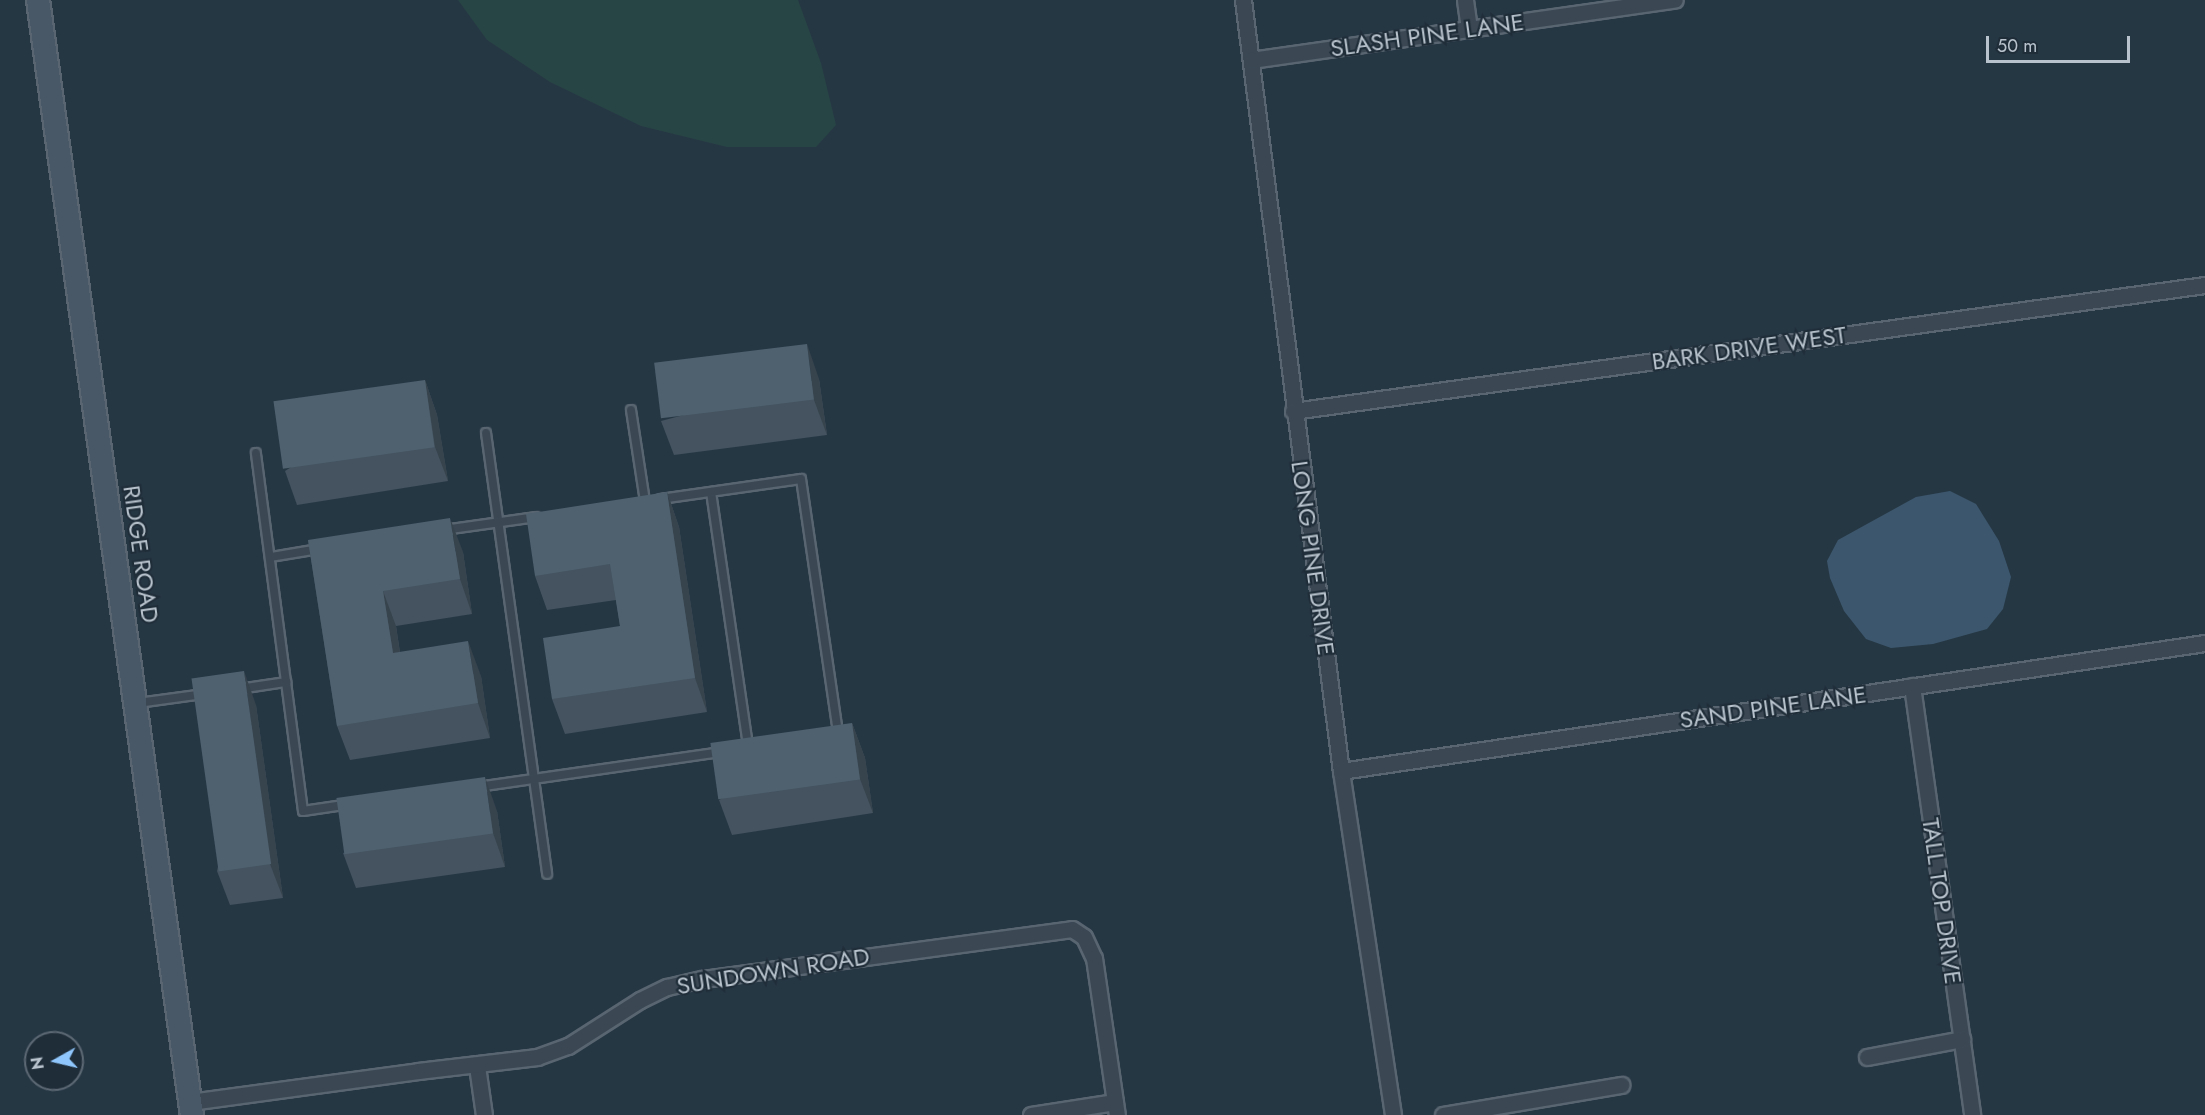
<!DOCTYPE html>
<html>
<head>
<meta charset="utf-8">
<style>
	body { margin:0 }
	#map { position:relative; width:2205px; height:1115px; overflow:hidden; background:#263744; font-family:Jost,sans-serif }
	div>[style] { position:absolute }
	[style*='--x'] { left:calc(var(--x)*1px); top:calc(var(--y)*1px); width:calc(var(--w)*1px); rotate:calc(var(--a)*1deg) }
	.green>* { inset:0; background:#284545 }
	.water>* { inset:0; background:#3c576d }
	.roads { filter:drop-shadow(2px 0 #596671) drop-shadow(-2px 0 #596671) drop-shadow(0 2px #596671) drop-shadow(0 -2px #596671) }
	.lane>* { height:8px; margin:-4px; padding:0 4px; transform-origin:4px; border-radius:4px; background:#3b4854 }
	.street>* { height:15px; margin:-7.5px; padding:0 7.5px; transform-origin:7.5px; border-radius:7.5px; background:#3b4854 }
	.secondary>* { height:22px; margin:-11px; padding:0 11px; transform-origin:11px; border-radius:11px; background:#495867 }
	.wall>* { inset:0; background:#44535f }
	.shaded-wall>* { inset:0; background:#37444e }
	.building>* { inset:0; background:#4f616f; transform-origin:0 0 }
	span { translate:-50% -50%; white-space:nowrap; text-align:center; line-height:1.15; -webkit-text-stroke:4.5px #1f2d39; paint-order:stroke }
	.street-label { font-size:24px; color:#b8c3cd }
	.north { position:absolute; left:24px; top:1031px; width:60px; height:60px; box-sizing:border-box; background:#1f2d39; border:2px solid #5c6974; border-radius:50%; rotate:262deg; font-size:16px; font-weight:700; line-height:24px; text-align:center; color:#b8c3cd }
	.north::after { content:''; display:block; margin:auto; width:21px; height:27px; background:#8fc7fc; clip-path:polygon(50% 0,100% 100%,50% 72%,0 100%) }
	.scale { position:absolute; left:1986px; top:36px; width:144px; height:27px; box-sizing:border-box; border:3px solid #b8c3cd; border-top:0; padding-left:8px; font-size:18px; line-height:21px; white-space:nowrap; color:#b8c3cd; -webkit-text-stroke:4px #1f2d39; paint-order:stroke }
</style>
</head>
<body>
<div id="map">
	<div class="green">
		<div style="clip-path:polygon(458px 0,798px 0,821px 63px,836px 125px,816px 147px,727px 147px,641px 126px,550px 82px,487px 40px)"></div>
	</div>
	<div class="water">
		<div style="clip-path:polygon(1950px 491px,1976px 504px,1999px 541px,2011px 577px,2003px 609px,1987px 629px,1933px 644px,1891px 648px,1866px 639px,1844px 611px,1830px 578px,1827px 561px,1838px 540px,1916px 497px)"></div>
	</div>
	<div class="roads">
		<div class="lane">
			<div style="--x:631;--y:410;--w:92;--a:81.3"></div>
			<div style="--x:486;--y:433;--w:445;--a:82.1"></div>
			<div style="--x:711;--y:492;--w:258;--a:81.7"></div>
			<div style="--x:661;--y:499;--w:141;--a:-8.1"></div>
			<div style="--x:801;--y:479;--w:258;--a:81.7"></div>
			<div style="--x:444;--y:530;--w:93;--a:-8"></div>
			<div style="--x:271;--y:557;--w:49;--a:-9.5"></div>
			<div style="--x:286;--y:682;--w:130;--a:82.5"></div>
			<div style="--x:303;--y:811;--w:41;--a:-8.3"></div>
			<div style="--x:239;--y:689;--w:48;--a:-8.5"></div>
			<div style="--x:286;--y:682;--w:231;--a:-97.5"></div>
			<div style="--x:138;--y:703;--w:67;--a:-7.8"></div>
			<div style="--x:478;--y:787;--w:246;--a:-8.2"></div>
		</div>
		<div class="street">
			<div style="--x:1243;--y:0;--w:777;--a:82.76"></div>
			<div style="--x:1341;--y:771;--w:348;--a:81.4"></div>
			<div style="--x:1465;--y:0;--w:30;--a:82"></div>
			<div style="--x:1251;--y:60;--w:428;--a:-8.1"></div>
			<div style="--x:1293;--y:411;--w:921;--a:-7.87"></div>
			<div style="--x:1912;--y:686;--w:433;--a:82"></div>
			<div style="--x:1341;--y:771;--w:873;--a:-8.43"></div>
			<div style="--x:1867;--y:1057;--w:97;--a:-10.7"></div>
			<div style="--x:477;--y:1066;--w:49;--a:81.9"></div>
			<div style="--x:190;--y:1102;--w:230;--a:-7.7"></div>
			<div style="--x:418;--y:1071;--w:120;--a:-6.7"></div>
			<div style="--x:537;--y:1057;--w:33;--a:-20"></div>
			<div style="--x:568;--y:1046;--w:85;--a:-32.6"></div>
			<div style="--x:640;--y:1000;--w:30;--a:-26"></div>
			<div style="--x:667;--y:987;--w:37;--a:-13"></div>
			<div style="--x:703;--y:979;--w:372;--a:-7.7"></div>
			<div style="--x:1072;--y:929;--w:14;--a:34"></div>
			<div style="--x:1084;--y:937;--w:23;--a:65"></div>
			<div style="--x:1094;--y:958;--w:159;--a:81.7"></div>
			<div style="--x:1031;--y:1115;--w:85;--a:-8.8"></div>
			<div style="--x:1443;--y:1115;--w:181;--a:-9.6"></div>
		</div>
		<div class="secondary">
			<div style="--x:38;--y:0;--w:1126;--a:82.14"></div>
		</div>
	</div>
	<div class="wall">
		<div style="clip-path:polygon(819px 379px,827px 435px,674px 455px,661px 421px)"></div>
		<div style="clip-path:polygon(425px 380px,437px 415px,448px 481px,297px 505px,285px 471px)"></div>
		<div style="clip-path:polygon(667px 492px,679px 527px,707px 712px,565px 734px,552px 699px,620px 626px,616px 600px,547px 610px,535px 576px)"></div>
		<div style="clip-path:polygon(308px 540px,463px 552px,472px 614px,396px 626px,400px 652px,481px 676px,490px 738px,350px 760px,337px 726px)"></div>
		<div style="clip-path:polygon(256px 705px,283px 898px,230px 905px,217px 871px)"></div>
		<div style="clip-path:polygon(852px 723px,865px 758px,873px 813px,732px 835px,719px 800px)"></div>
		<div style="clip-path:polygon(497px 811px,505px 867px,356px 888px,343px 853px)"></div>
	</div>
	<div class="shaded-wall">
		<div style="clip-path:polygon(807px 344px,819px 379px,827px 435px,814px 400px)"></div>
		<div style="clip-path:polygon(425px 380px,437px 415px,448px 481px,435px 447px)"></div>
		<div style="clip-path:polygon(667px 492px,679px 527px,707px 712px,695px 678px)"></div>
		<div style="clip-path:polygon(450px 518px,463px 552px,472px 614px,460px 579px)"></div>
		<div style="clip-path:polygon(383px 591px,396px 626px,405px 688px,393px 653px)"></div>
		<div style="clip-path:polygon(468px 641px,481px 676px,490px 738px,478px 703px)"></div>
		<div style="clip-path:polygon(244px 671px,256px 705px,283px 898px,270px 864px)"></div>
		<div style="clip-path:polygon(852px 723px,865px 758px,873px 813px,860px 779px)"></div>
		<div style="clip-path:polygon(485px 777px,497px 811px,505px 867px,493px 833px)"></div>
	</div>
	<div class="building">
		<div style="left:807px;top:344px;width:56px;height:154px;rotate:83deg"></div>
		<div style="left:425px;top:380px;width:68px;height:153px;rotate:82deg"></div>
		<div style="clip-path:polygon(667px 492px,695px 678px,552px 699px,543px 638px,620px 626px,610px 564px,535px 576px,526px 514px)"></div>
		<div style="clip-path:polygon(450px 518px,460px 579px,383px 591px,393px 653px,468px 641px,478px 703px,337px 726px,308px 540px)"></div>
		<div style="left:244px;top:671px;width:195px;height:53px;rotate:82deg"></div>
		<div style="left:852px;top:723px;width:57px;height:143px;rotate:82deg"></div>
		<div style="left:485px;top:777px;width:57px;height:150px;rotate:82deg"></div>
	</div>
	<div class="street-label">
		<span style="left:1427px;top:35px;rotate:-8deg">SLASH PINE LANE</span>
		<span style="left:1749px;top:348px;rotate:-8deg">BARK DRIVE WEST</span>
		<span style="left:141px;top:554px;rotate:82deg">RIDGE ROAD</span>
		<span style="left:1313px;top:558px;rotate:82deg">LONG PINE DRIVE</span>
		<span style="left:1773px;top:707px;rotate:-8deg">SAND PINE LANE</span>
		<span style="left:1942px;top:901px;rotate:82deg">TALL TOP DRIVE</span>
		<span style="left:773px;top:971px;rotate:-9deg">SUNDOWN ROAD</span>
	</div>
	<div class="north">N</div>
	<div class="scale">50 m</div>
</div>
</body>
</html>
